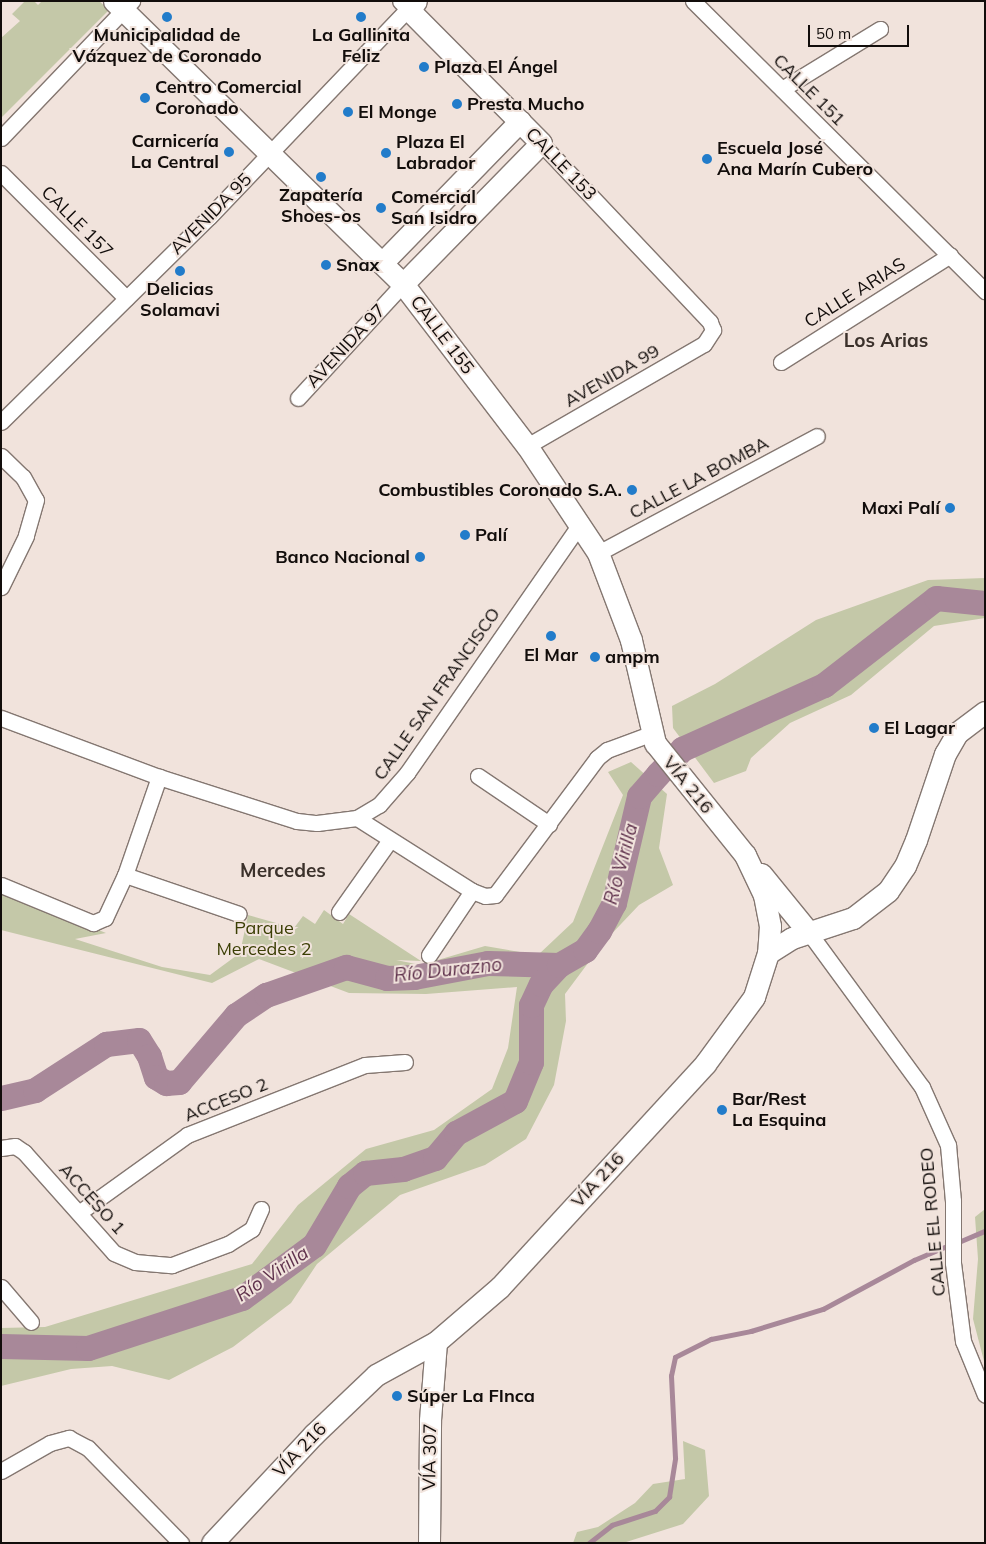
<!DOCTYPE html>
<html>
<head>
<meta charset="utf-8">
<style>
	body { margin:0 }
	#map { position:relative; width:986px; height:1544px; overflow:hidden; background:#f1e3dc; font-family:Mulish,sans-serif }
	div>[style] { position:absolute }
	[style*='--x'] { left:calc(var(--x)*1px); top:calc(var(--y)*1px); width:calc(var(--w)*1px); rotate:calc(var(--a)*1deg) }
	.green>* { inset:0; background:#c4c8a8 }
	.stream>* { height:4.5px; margin:-2.25px; padding:0 2.25px; transform-origin:2.25px; border-radius:2.25px; background:#a88899 }
	.river>* { height:25px; margin:-12.5px; padding:0 12.5px; transform-origin:12.5px; border-radius:12.5px; background:#a88899 }
	.roads { filter:drop-shadow(1px 0 #847771) drop-shadow(-1px 0 #847771) drop-shadow(0 1px #847771) drop-shadow(0 -1px #847771) }
	.street>* { height:15px; margin:-7.5px; padding:0 7.5px; transform-origin:7.5px; border-radius:7.5px; background:#fff }
	.secondary>* { height:21px; margin:-10.5px; padding:0 10.5px; transform-origin:10.5px; border-radius:10.5px; background:#fff }
	.dots>* { width:14px; height:14px; translate:-50% -50%; box-sizing:border-box; border:2px solid #f1e3dc; border-radius:50% }
	span { translate:-50% -50%; white-space:nowrap; text-align:center; line-height:1.15; -webkit-text-stroke:4px #f1e3dc; paint-order:stroke }
	.poi-label { font-size:18px; color:#120d0b; font-weight:700 }
	.left { translate:0 -50%; text-align:left }
	.right { translate:-100% -50%; text-align:right }
	.street-label { font-size:18px; color:#120d0b }
	.park-label { font-size:18px; color:#3b3e04 }
	.neighbourhood-label { font-size:19px; color:#3b312b; font-weight:700 }
	.water-label { font-size:19px; color:#5f324c; font-style:italic }
	.frame { position:absolute; inset:0; border:2px solid #120d0b; pointer-events:none }
	.scale { position:absolute; left:808px; top:25px; width:101px; height:22px; box-sizing:border-box; border:2px solid #120d0b; border-top:0; padding-left:6px; font-size:15px; line-height:18px; white-space:nowrap; color:#120d0b; -webkit-text-stroke:4px #f1e3dc; paint-order:stroke }
</style>
</head>
<body>
<div id="map">
	<div class="green">
		<div style="clip-path:polygon(25px 1px,34px 1px,38px 5px,42px 1px,99px 1px,109px 10px,1px 118px,1px 38px,20px 21px,12px 14px)"></div>
		<div style="clip-path:polygon(985px 578px,985px 618px,934px 626px,851px 695px,790px 723px,751px 758px,746px 771px,714px 783px,673px 728px,672px 706px,715px 684px,816px 620px,928px 580px)"></div>
		<div style="clip-path:polygon(631px 762px,667px 794px,659px 848px,673px 885px,639px 905px,603px 943px,565px 994px,566px 1021px,554px 1085px,526px 1139px,485px 1165px,400px 1195px,317px 1264px,291px 1303px,233px 1347px,169px 1380px,112px 1366px,71px 1369px,1px 1386px,1px 1328px,45px 1327px,252px 1264px,298px 1205px,366px 1149px,434px 1130px,492px 1089px,508px 1048px,517px 987px,426px 994px,349px 993px,259px 959px,212px 983px,1px 930px,1px 891px,106px 933px,75px 939px,162px 967px,210px 975px,240px 953px,248px 915px,294px 928px,303px 916px,315px 924px,324px 910px,343px 924px,349px 914px,421px 961px,396px 960px,421px 965px,485px 946px,538px 955px,573px 922px,623px 795px,608px 772px)"></div>
		<div style="clip-path:polygon(985px 1209px,985px 1365px,973px 1319px,978px 1259px,975px 1217px)"></div>
		<div style="clip-path:polygon(683px 1441px,705px 1450px,709px 1496px,683px 1524px,623px 1543px,573px 1543px,577px 1532px,598px 1527px,635px 1503px,653px 1484px,685px 1479px)"></div>
	</div>
	<div class="stream">
		<div style="--x:961;--y:1241;--w:26;--a:-23"></div>
		<div style="--x:589;--y:1543;--w:29;--a:-38"></div>
		<div style="--x:612;--y:1525;--w:45;--a:-18"></div>
		<div style="--x:655;--y:1511;--w:20;--a:-45"></div>
		<div style="--x:669;--y:1497;--w:39;--a:-81"></div>
		<div style="--x:675;--y:1458;--w:82;--a:-92.8"></div>
		<div style="--x:671;--y:1376;--w:19;--a:-78"></div>
		<div style="--x:675;--y:1357;--w:40;--a:-26.6"></div>
		<div style="--x:711;--y:1339;--w:41;--a:-11.3"></div>
		<div style="--x:751;--y:1331;--w:75;--a:-17"></div>
		<div style="--x:823;--y:1309;--w:103;--a:-28.3"></div>
		<div style="--x:914;--y:1260;--w:34;--a:-23"></div>
	</div>
	<div class="river">
		<div style="--x:1;--y:1098;--w:35;--a:-13"></div>
		<div style="--x:35;--y:1090;--w:85;--a:-32.9"></div>
		<div style="--x:106;--y:1044;--w:33;--a:-7"></div>
		<div style="--x:139;--y:1040;--w:19;--a:58"></div>
		<div style="--x:149;--y:1056;--w:22;--a:72"></div>
		<div style="--x:156;--y:1077;--w:12;--a:31"></div>
		<div style="--x:166;--y:1083;--w:13;--a:-4"></div>
		<div style="--x:179;--y:1082;--w:88;--a:-49.6"></div>
		<div style="--x:236;--y:1015;--w:36;--a:-34"></div>
		<div style="--x:266;--y:995;--w:85;--a:-19.3"></div>
		<div style="--x:346;--y:967;--w:42;--a:15"></div>
		<div style="--x:387;--y:978;--w:27;--a:-2"></div>
		<div style="--x:414;--y:977;--w:75;--a:-10.7"></div>
		<div style="--x:488;--y:963;--w:71;--a:1.6"></div>
		<div style="--x:1;--y:1346;--w:87;--a:1.3"></div>
		<div style="--x:88;--y:1348;--w:162;--a:-18"></div>
		<div style="--x:242;--y:1298;--w:89;--a:-36.4"></div>
		<div style="--x:314;--y:1245;--w:69;--a:-59.3"></div>
		<div style="--x:349;--y:1186;--w:21;--a:-39"></div>
		<div style="--x:365;--y:1173;--w:38;--a:-6"></div>
		<div style="--x:403;--y:1169;--w:34;--a:-19"></div>
		<div style="--x:435;--y:1158;--w:33;--a:-50"></div>
		<div style="--x:456;--y:1133;--w:67;--a:-28.5"></div>
		<div style="--x:515;--y:1101;--w:42;--a:-67.7"></div>
		<div style="--x:531;--y:1062;--w:57;--a:-90"></div>
		<div style="--x:531;--y:1005;--w:23;--a:-65"></div>
		<div style="--x:541;--y:984;--w:26;--a:-47"></div>
		<div style="--x:559;--y:965;--w:30;--a:-30"></div>
		<div style="--x:585;--y:950;--w:24;--a:-54"></div>
		<div style="--x:599;--y:931;--w:32;--a:-62"></div>
		<div style="--x:614;--y:903;--w:110;--a:-76.8"></div>
		<div style="--x:639;--y:796;--w:29;--a:-49"></div>
		<div style="--x:658;--y:774;--w:35;--a:-46"></div>
		<div style="--x:682;--y:749;--w:156;--a:-24.3"></div>
		<div style="--x:824;--y:685;--w:142;--a:-37.8"></div>
		<div style="--x:936;--y:598;--w:49;--a:5.8"></div>
	</div>
	<div class="roads">
		<div class="street">
			<div style="--x:693;--y:1;--w:412;--a:44.8"></div>
			<div style="--x:782;--y:89;--w:115;--a:-31.5"></div>
			<div style="--x:1;--y:138;--w:190;--a:-46.3"></div>
			<div style="--x:1;--y:173;--w:177;--a:45"></div>
			<div style="--x:781;--y:362;--w:200;--a:-32.3"></div>
			<div style="--x:298;--y:398;--w:155;--a:-47.4"></div>
			<div style="--x:1;--y:422;--w:292;--a:-44.6"></div>
			<div style="--x:209;--y:217;--w:288;--a:-46.3"></div>
			<div style="--x:408;--y:9;--w:11;--a:-135"></div>
			<div style="--x:527;--y:446;--w:204;--a:-30"></div>
			<div style="--x:704;--y:344;--w:17;--a:-57"></div>
			<div style="--x:713;--y:330;--w:9;--a:-111"></div>
			<div style="--x:710;--y:322;--w:246;--a:-133.4"></div>
			<div style="--x:1;--y:456;--w:30;--a:44"></div>
			<div style="--x:23;--y:477;--w:26;--a:61"></div>
			<div style="--x:36;--y:500;--w:37;--a:106"></div>
			<div style="--x:26;--y:536;--w:57;--a:116.1"></div>
			<div style="--x:598;--y:553;--w:248;--a:-28.1"></div>
			<div style="--x:1;--y:718;--w:169;--a:20.5"></div>
			<div style="--x:159;--y:777;--w:145;--a:17.7"></div>
			<div style="--x:297;--y:821;--w:20;--a:6"></div>
			<div style="--x:317;--y:823;--w:40;--a:-7.1"></div>
			<div style="--x:357;--y:818;--w:26;--a:-31"></div>
			<div style="--x:379;--y:805;--w:43;--a:-48.8"></div>
			<div style="--x:407;--y:773;--w:305;--a:-55.2"></div>
			<div style="--x:478;--y:776;--w:86;--a:34.1"></div>
			<div style="--x:357;--y:818;--w:136;--a:32.4"></div>
			<div style="--x:472;--y:891;--w:14;--a:21"></div>
			<div style="--x:485;--y:896;--w:10;--a:-6"></div>
			<div style="--x:495;--y:895;--w:171;--a:-53.3"></div>
			<div style="--x:597;--y:758;--w:13;--a:-39"></div>
			<div style="--x:607;--y:750;--w:46;--a:-20.4"></div>
			<div style="--x:125;--y:875;--w:120;--a:18.9"></div>
			<div style="--x:1;--y:885;--w:100;--a:22.4"></div>
			<div style="--x:93;--y:923;--w:13;--a:-23"></div>
			<div style="--x:105;--y:918;--w:47;--a:-65.1"></div>
			<div style="--x:125;--y:875;--w:104;--a:-70.9"></div>
			<div style="--x:339;--y:912;--w:88;--a:-54.7"></div>
			<div style="--x:810;--y:934;--w:190;--a:53.8"></div>
			<div style="--x:922;--y:1087;--w:64;--a:65.9"></div>
			<div style="--x:948;--y:1145;--w:56;--a:84.9"></div>
			<div style="--x:953;--y:1201;--w:62;--a:90"></div>
			<div style="--x:953;--y:1263;--w:79;--a:82.7"></div>
			<div style="--x:963;--y:1341;--w:58;--a:67.8"></div>
			<div style="--x:429;--y:955;--w:77;--a:-56.1"></div>
			<div style="--x:1;--y:1148;--w:14;--a:-8"></div>
			<div style="--x:15;--y:1146;--w:11;--a:34"></div>
			<div style="--x:24;--y:1152;--w:135;--a:48.3"></div>
			<div style="--x:114;--y:1253;--w:23;--a:23"></div>
			<div style="--x:135;--y:1262;--w:37;--a:5"></div>
			<div style="--x:172;--y:1265;--w:60;--a:-20.6"></div>
			<div style="--x:228;--y:1244;--w:28;--a:-32"></div>
			<div style="--x:252;--y:1229;--w:22;--a:-66"></div>
			<div style="--x:80;--y:1212;--w:132;--a:-35.7"></div>
			<div style="--x:187;--y:1135;--w:191;--a:-21.5"></div>
			<div style="--x:365;--y:1065;--w:40;--a:-4.3"></div>
			<div style="--x:1;--y:1287;--w:46;--a:49.4"></div>
			<div style="--x:1;--y:1471;--w:56;--a:-29.7"></div>
			<div style="--x:50;--y:1443;--w:20;--a:-15"></div>
			<div style="--x:69;--y:1438;--w:21;--a:28"></div>
			<div style="--x:88;--y:1448;--w:133;--a:45.6"></div>
		</div>
		<div class="secondary">
			<div style="--x:114;--y:1;--w:404;--a:44.4"></div>
			<div style="--x:403;--y:284;--w:204;--a:52.6"></div>
			<div style="--x:527;--y:446;--w:128;--a:56.4"></div>
			<div style="--x:598;--y:553;--w:93;--a:69.2"></div>
			<div style="--x:631;--y:640;--w:106;--a:76.9"></div>
			<div style="--x:655;--y:743;--w:144;--a:51.2"></div>
			<div style="--x:745;--y:855;--w:44;--a:64.6"></div>
			<div style="--x:764;--y:895;--w:32;--a:79"></div>
			<div style="--x:770;--y:926;--w:27;--a:94"></div>
			<div style="--x:768;--y:953;--w:46;--a:107.7"></div>
			<div style="--x:754;--y:997;--w:83;--a:126.2"></div>
			<div style="--x:705;--y:1064;--w:303;--a:132.6"></div>
			<div style="--x:500;--y:1287;--w:84;--a:139.3"></div>
			<div style="--x:436;--y:1342;--w:68;--a:151.2"></div>
			<div style="--x:376;--y:1375;--w:86;--a:136.4"></div>
			<div style="--x:314;--y:1434;--w:149;--a:133.1"></div>
			<div style="--x:382;--y:263;--w:198;--a:-45.8"></div>
			<div style="--x:403;--y:284;--w:197;--a:-45.6"></div>
			<div style="--x:541;--y:143;--w:189;--a:-134.8"></div>
			<div style="--x:408;--y:9;--w:11;--a:-45"></div>
			<div style="--x:761;--y:874;--w:77;--a:50.8"></div>
			<div style="--x:768;--y:953;--w:28;--a:-32"></div>
			<div style="--x:792;--y:938;--w:64;--a:-18.2"></div>
			<div style="--x:853;--y:918;--w:44;--a:-37.6"></div>
			<div style="--x:888;--y:891;--w:30;--a:-56"></div>
			<div style="--x:905;--y:866;--w:28;--a:-67"></div>
			<div style="--x:916;--y:840;--w:91;--a:-71.4"></div>
			<div style="--x:945;--y:754;--w:24;--a:-60"></div>
			<div style="--x:957;--y:733;--w:35;--a:-37"></div>
			<div style="--x:429;--y:1543;--w:123;--a:-89.5"></div>
			<div style="--x:430;--y:1420;--w:78;--a:-85.6"></div>
		</div>
	</div>
	<div class="dots">
		<div style="left:167px;top:17px;background:#227cca"></div>
		<div style="left:361px;top:17px;background:#227cca"></div>
		<div style="left:424px;top:67px;background:#227cca"></div>
		<div style="left:145px;top:98px;background:#227cca"></div>
		<div style="left:457px;top:104px;background:#227cca"></div>
		<div style="left:348px;top:112px;background:#227cca"></div>
		<div style="left:229px;top:152px;background:#227cca"></div>
		<div style="left:386px;top:153px;background:#227cca"></div>
		<div style="left:707px;top:159px;background:#227cca"></div>
		<div style="left:321px;top:177px;background:#227cca"></div>
		<div style="left:381px;top:208px;background:#227cca"></div>
		<div style="left:326px;top:265px;background:#227cca"></div>
		<div style="left:180px;top:271px;background:#227cca"></div>
		<div style="left:632px;top:490px;background:#227cca"></div>
		<div style="left:950px;top:508px;background:#227cca"></div>
		<div style="left:465px;top:535px;background:#227cca"></div>
		<div style="left:420px;top:557px;background:#227cca"></div>
		<div style="left:551px;top:636px;background:#227cca"></div>
		<div style="left:595px;top:657px;background:#227cca"></div>
		<div style="left:874px;top:728px;background:#227cca"></div>
		<div style="left:722px;top:1110px;background:#227cca"></div>
		<div style="left:397px;top:1396px;background:#227cca"></div>
	</div>
	<div class="poi-label">
		<span style="left:167px;top:46px">Municipalidad de<br>Vázquez de Coronado</span>
		<span style="left:361px;top:46px">La Gallinita<br>Feliz</span>
		<span class="left" style="left:434px;top:67px">Plaza El Ángel</span>
		<span class="left" style="left:155px;top:98px">Centro Comercial<br>Coronado</span>
		<span class="left" style="left:467px;top:104px">Presta Mucho</span>
		<span class="left" style="left:358px;top:112px">El Monge</span>
		<span class="right" style="left:219px;top:152px">Carnicería<br>La Central</span>
		<span class="left" style="left:396px;top:153px">Plaza El<br>Labrador</span>
		<span class="left" style="left:717px;top:159px">Escuela José<br>Ana Marín Cubero</span>
		<span style="left:321px;top:206px">Zapatería<br>Shoes-os</span>
		<span class="left" style="left:391px;top:208px">Comercial<br>San Isidro</span>
		<span class="left" style="left:336px;top:265px">Snax</span>
		<span style="left:180px;top:300px">Delicias<br>Solamavi</span>
		<span class="right" style="left:622px;top:490px">Combustibles Coronado S.A.</span>
		<span class="right" style="left:940px;top:508px">Maxi Palí</span>
		<span class="left" style="left:475px;top:535px">Palí</span>
		<span class="right" style="left:410px;top:557px">Banco Nacional</span>
		<span style="left:551px;top:655px">El Mar</span>
		<span class="left" style="left:605px;top:657px">ampm</span>
		<span class="left" style="left:884px;top:728px">El Lagar</span>
		<span class="left" style="left:732px;top:1110px">Bar/Rest<br>La Esquina</span>
		<span class="left" style="left:407px;top:1396px">Súper La FInca</span>
	</div>
	<div class="street-label">
		<span style="left:809px;top:90px;rotate:45deg">CALLE 151</span>
		<span style="left:561px;top:164px;rotate:46deg">CALLE 153</span>
		<span style="left:211px;top:214px;rotate:-45deg">AVENIDA 95</span>
		<span style="left:77px;top:222px;rotate:45deg">CALLE 157</span>
		<span style="left:855px;top:293px;rotate:-32deg">CALLE ARIAS</span>
		<span style="left:442px;top:335px;rotate:53deg">CALLE 155</span>
		<span style="left:346px;top:346px;rotate:-47deg">AVENIDA 97</span>
		<span style="left:612px;top:376px;rotate:-30deg">AVENIDA 99</span>
		<span style="left:699px;top:478px;rotate:-28deg">CALLE LA BOMBA</span>
		<span style="left:437px;top:694px;rotate:-55deg">CALLE SAN FRANCISCO</span>
		<span style="left:688px;top:785px;rotate:51deg">VÍA 216</span>
		<span style="left:226px;top:1100px;rotate:-22deg">ACCESO 2</span>
		<span style="left:598px;top:1180px;rotate:-47deg">VÍA 216</span>
		<span style="left:92px;top:1199px;rotate:48deg">ACCESO 1</span>
		<span style="left:933px;top:1222px;rotate:-95deg">CALLE EL RODEO</span>
		<span style="left:300px;top:1450px;rotate:-46deg">VÍA 216</span>
		<span style="left:430px;top:1457px;rotate:-89deg">VÍA 307</span>
	</div>
	<div class="park-label">
		<span style="left:264px;top:939px">Parque<br>Mercedes 2</span>
	</div>
	<div class="neighbourhood-label">
		<span style="left:886px;top:341px">Los Arias</span>
		<span style="left:283px;top:871px">Mercedes</span>
	</div>
	<div class="water-label">
		<span style="left:621px;top:864px;rotate:-75deg">Río Virilla</span>
		<span style="left:448px;top:970px;rotate:-6deg">Río Durazno</span>
		<span style="left:272px;top:1274px;rotate:-34deg">Río Virilla</span>
	</div>
	<div class="frame"></div>
	<div class="scale">50 m</div>
</div>
</body>
</html>
